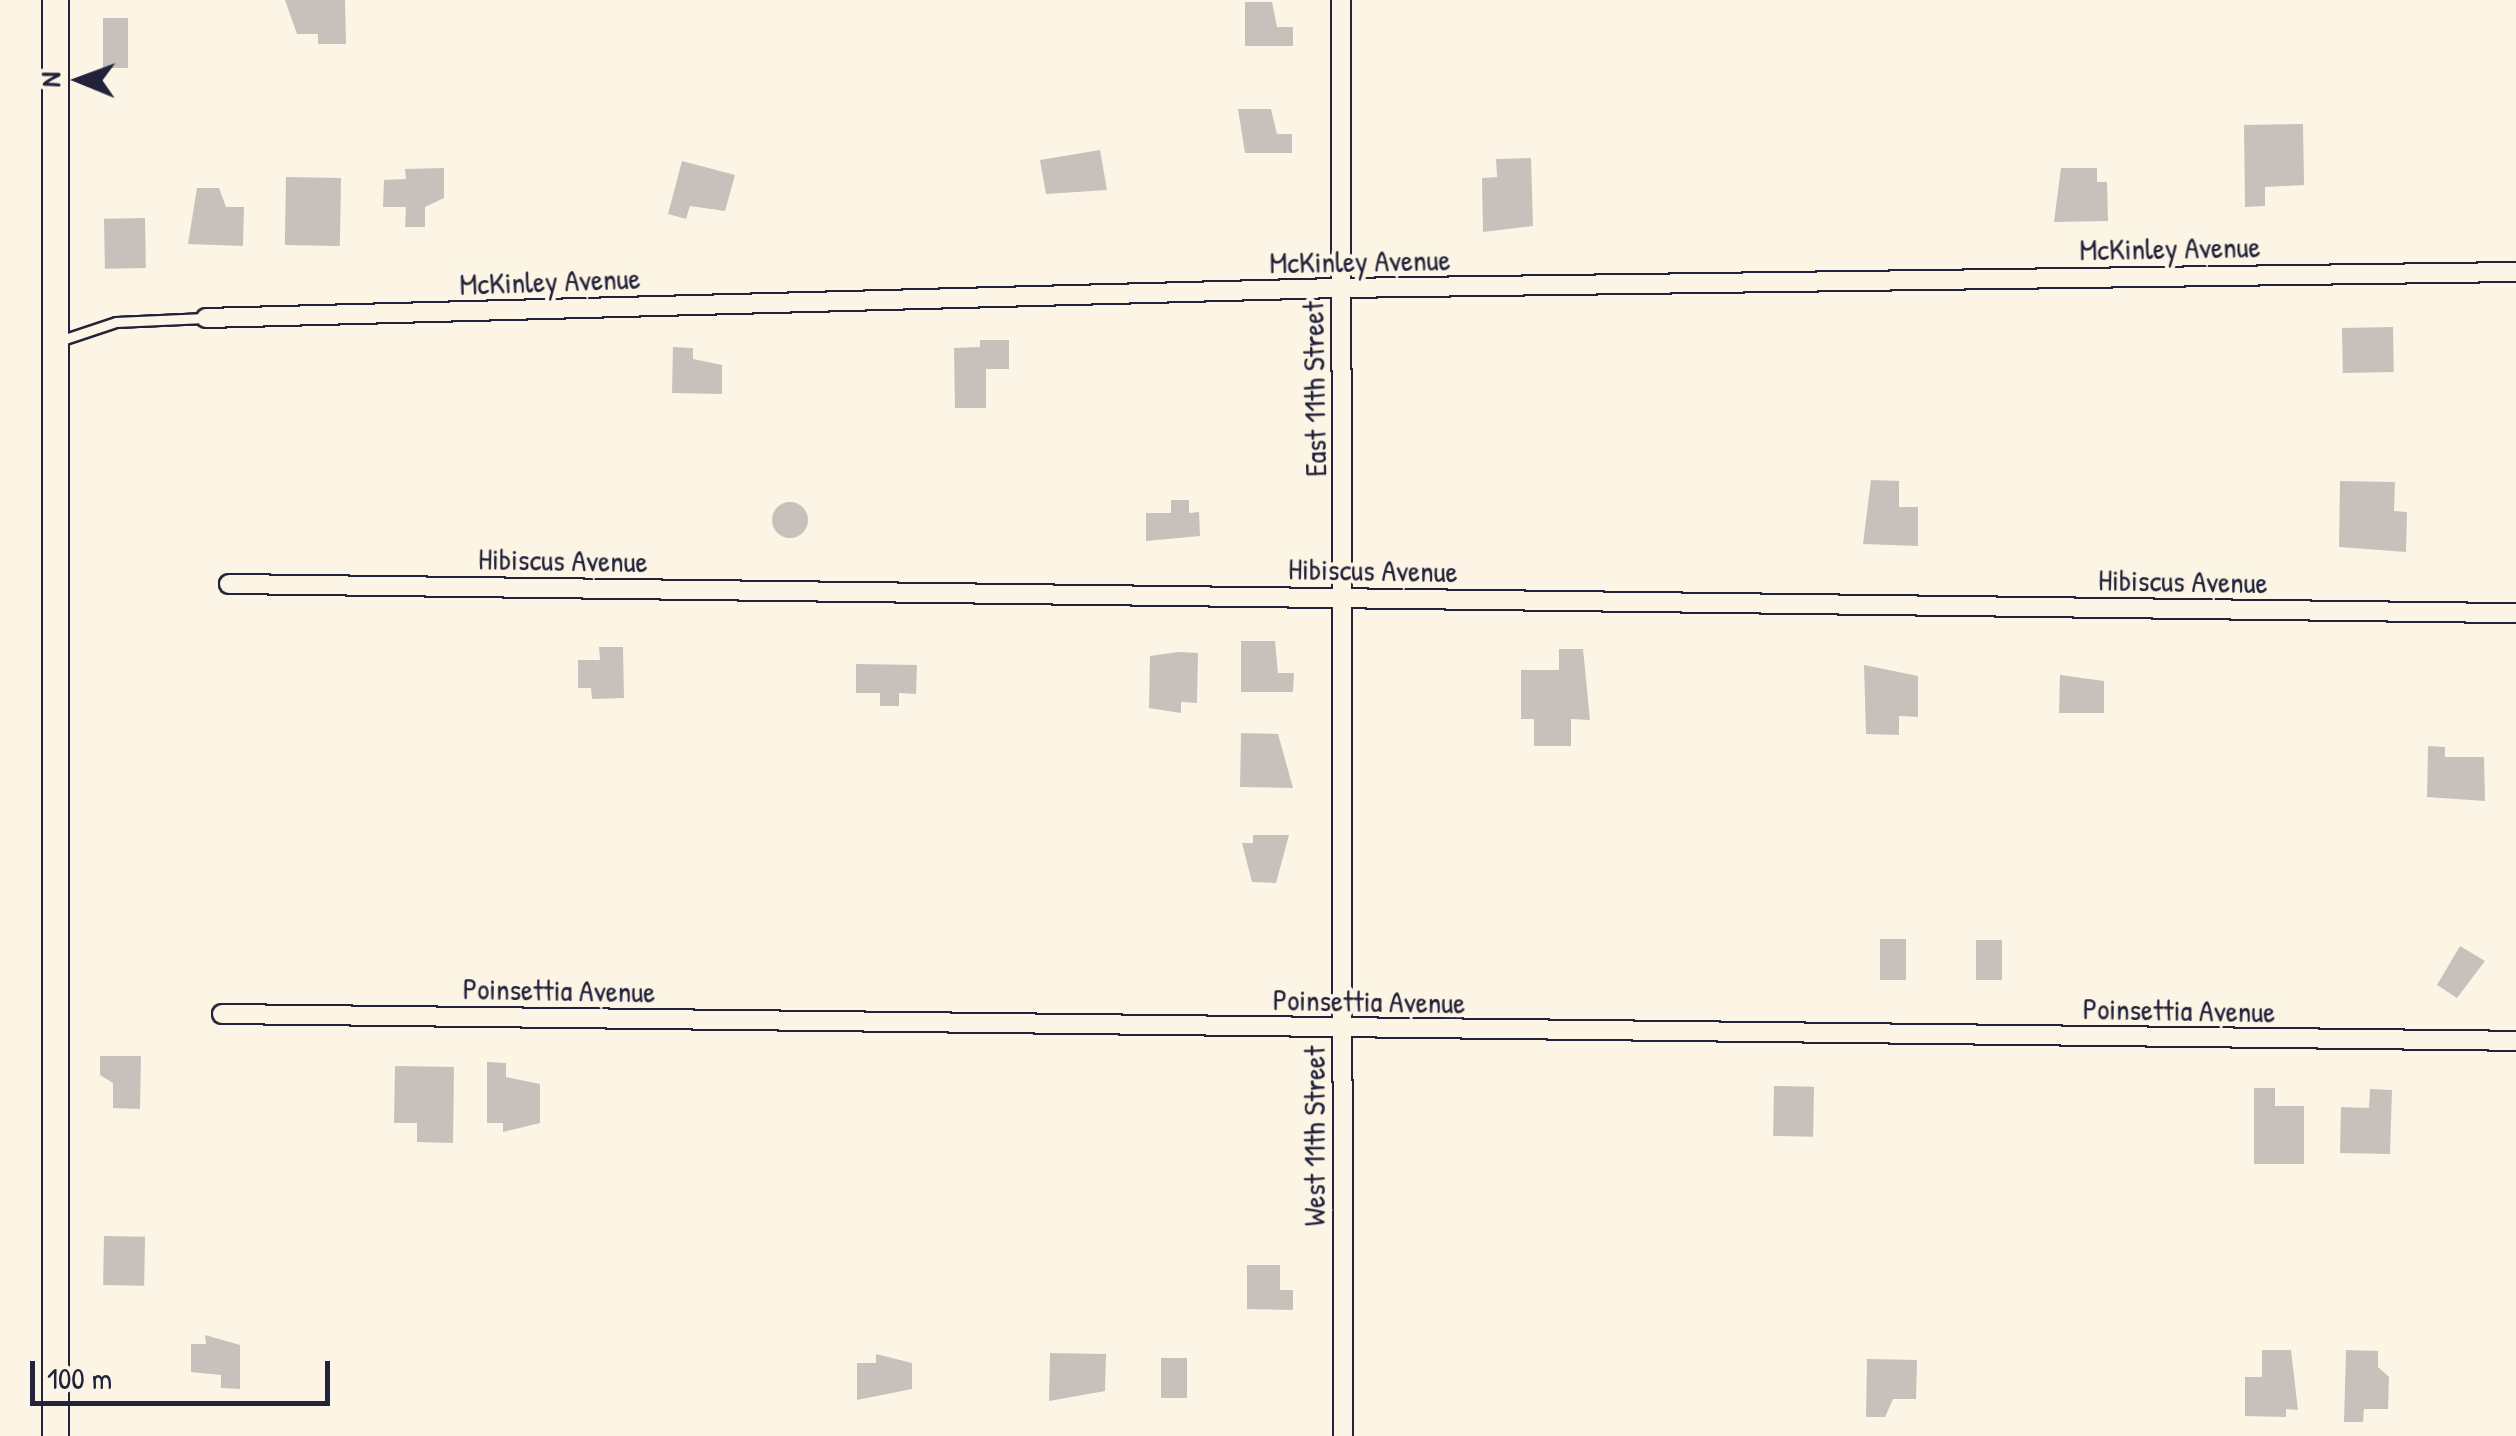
<!DOCTYPE html>
<html>
<head>
<meta charset="utf-8">
<style>
	body { margin:0 }
	#map { position:relative; width:2516px; height:1436px; overflow:hidden; background:#fcf5e5; font-family:"Patrick Hand",sans-serif }
	div>[style] { position:absolute }
	[style*='--x'] { left:calc(var(--x)*1px); top:calc(var(--y)*1px); width:calc(var(--w)*1px); rotate:calc(var(--a)*1deg) }
	.building>* { inset:0; background:#c6c1bb; transform-origin:0 0 }
	.round { border-radius:50% }
	.roads { filter:drop-shadow(2px 0 #22223b) drop-shadow(-2px 0 #22223b) drop-shadow(0 2px #22223b) drop-shadow(0 -2px #22223b) }
	.lane>* { height:9px; margin:-4.5px; padding:0 4.5px; transform-origin:4.5px; border-radius:4.5px; background:#fcf5e5 }
	.street>* { height:18px; margin:-9px; padding:0 9px; transform-origin:9px; border-radius:9px; background:#fcf5e5 }
	.secondary>* { height:25px; margin:-12.5px; padding:0 12.5px; transform-origin:12.5px; border-radius:12.5px; background:#fcf5e5 }
	span { translate:-50% -50%; white-space:nowrap; text-align:center; line-height:1.15; -webkit-text-stroke:8px #fcf5e5; paint-order:stroke }
	.street-label { font-size:30px; color:#22223b }
	.north { position:absolute; left:30px; top:30px; width:100px; height:100px; -webkit-text-stroke:8px #fcf5e5; paint-order:stroke; rotate:271deg; font-size:28px; font-weight:700; line-height:40px; text-align:center; color:#22223b }
	.north::after { content:''; display:block; margin:auto; width:35px; height:45px; background:#22223b; clip-path:polygon(50% 0,100% 100%,50% 72%,0 100%) }
	.scale { position:absolute; left:30px; top:1361px; width:300px; height:45px; box-sizing:border-box; border:5px solid #22223b; border-top:0; padding-left:12px; font-size:30px; line-height:35px; white-space:nowrap; color:#22223b; -webkit-text-stroke:8px #fcf5e5; paint-order:stroke }
</style>
</head>
<body>
<div id="map">
	<div class="building">
		<div style="clip-path:polygon(285px 0,345px 0,346px 44px,318px 44px,318px 34px,297px 34px)"></div>
		<div style="clip-path:polygon(1245px 2px,1272px 2px,1277px 27px,1293px 27px,1293px 46px,1245px 46px)"></div>
		<div style="left:103px;top:18px;width:25px;height:50px"></div>
		<div style="clip-path:polygon(1238px 109px,1271px 109px,1277px 134px,1292px 134px,1292px 153px,1245px 153px)"></div>
		<div style="clip-path:polygon(2303px 124px,2304px 185px,2265px 187px,2265px 206px,2245px 207px,2244px 125px)"></div>
		<div style="clip-path:polygon(1100px 150px,1107px 190px,1046px 194px,1040px 160px)"></div>
		<div style="clip-path:polygon(1531px 158px,1533px 226px,1483px 232px,1482px 178px,1497px 177px,1496px 159px)"></div>
		<div style="clip-path:polygon(682px 161px,735px 175px,725px 211px,690px 206px,686px 219px,668px 214px)"></div>
		<div style="clip-path:polygon(444px 168px,444px 198px,425px 207px,425px 227px,405px 227px,406px 207px,383px 207px,384px 180px,406px 179px,405px 169px)"></div>
		<div style="clip-path:polygon(2061px 168px,2097px 168px,2097px 182px,2107px 182px,2108px 221px,2054px 222px)"></div>
		<div style="left:286px;top:177px;width:55px;height:68px;rotate:1deg"></div>
		<div style="clip-path:polygon(197px 188px,219px 188px,226px 207px,244px 207px,243px 246px,188px 244px)"></div>
		<div style="left:145px;top:218px;width:50px;height:41px;rotate:89deg"></div>
		<div style="left:2393px;top:327px;width:45px;height:51px;rotate:89deg"></div>
		<div style="clip-path:polygon(980px 340px,1009px 340px,1009px 369px,986px 369px,986px 408px,955px 408px,954px 348px,980px 347px)"></div>
		<div style="clip-path:polygon(673px 347px,693px 348px,693px 359px,722px 365px,722px 394px,672px 393px)"></div>
		<div style="clip-path:polygon(1871px 480px,1899px 481px,1899px 507px,1918px 507px,1918px 546px,1863px 544px)"></div>
		<div style="clip-path:polygon(2340px 481px,2395px 482px,2394px 511px,2407px 512px,2406px 552px,2339px 547px)"></div>
		<div style="clip-path:polygon(1171px 500px,1189px 500px,1189px 513px,1199px 512px,1200px 536px,1146px 541px,1146px 513px,1171px 513px)"></div>
		<div class="round" style="left:772px;top:502px;width:36px;height:36px"></div>
		<div style="clip-path:polygon(1241px 641px,1275px 641px,1278px 673px,1294px 673px,1293px 692px,1241px 692px)"></div>
		<div style="clip-path:polygon(599px 647px,623px 647px,624px 698px,592px 699px,591px 688px,578px 688px,578px 660px,600px 660px)"></div>
		<div style="clip-path:polygon(1559px 649px,1583px 649px,1590px 720px,1571px 719px,1571px 746px,1534px 746px,1534px 719px,1521px 719px,1521px 670px,1559px 670px)"></div>
		<div style="clip-path:polygon(1178px 652px,1198px 653px,1197px 703px,1181px 702px,1181px 713px,1149px 708px,1150px 656px)"></div>
		<div style="clip-path:polygon(856px 664px,917px 665px,916px 694px,899px 693px,899px 706px,880px 706px,880px 693px,856px 693px)"></div>
		<div style="clip-path:polygon(1864px 665px,1918px 676px,1918px 717px,1899px 716px,1899px 735px,1866px 734px)"></div>
		<div style="clip-path:polygon(2060px 675px,2104px 681px,2104px 713px,2059px 713px)"></div>
		<div style="clip-path:polygon(1241px 733px,1278px 734px,1293px 788px,1240px 787px)"></div>
		<div style="clip-path:polygon(2428px 746px,2445px 747px,2445px 757px,2484px 757px,2485px 801px,2427px 797px)"></div>
		<div style="clip-path:polygon(1253px 835px,1289px 835px,1276px 883px,1252px 882px,1242px 843px,1253px 843px)"></div>
		<div style="left:1880px;top:939px;width:26px;height:41px"></div>
		<div style="left:1976px;top:940px;width:26px;height:40px"></div>
		<div style="clip-path:polygon(2460px 946px,2485px 961px,2457px 998px,2437px 985px)"></div>
		<div style="clip-path:polygon(100px 1056px,141px 1056px,140px 1109px,113px 1108px,113px 1083px,100px 1075px)"></div>
		<div style="clip-path:polygon(487px 1062px,506px 1063px,506px 1077px,540px 1084px,540px 1123px,503px 1132px,503px 1123px,487px 1123px)"></div>
		<div style="clip-path:polygon(395px 1066px,454px 1067px,453px 1143px,417px 1142px,417px 1123px,394px 1123px)"></div>
		<div style="left:1774px;top:1086px;width:40px;height:50px;rotate:1deg"></div>
		<div style="clip-path:polygon(2254px 1088px,2275px 1088px,2275px 1106px,2304px 1106px,2304px 1164px,2254px 1164px)"></div>
		<div style="clip-path:polygon(2370px 1089px,2392px 1090px,2390px 1154px,2340px 1153px,2341px 1107px,2369px 1108px)"></div>
		<div style="left:104px;top:1236px;width:41px;height:49px;rotate:1deg"></div>
		<div style="clip-path:polygon(1247px 1265px,1280px 1265px,1280px 1290px,1293px 1290px,1293px 1310px,1247px 1309px)"></div>
		<div style="clip-path:polygon(205px 1335px,240px 1345px,240px 1389px,221px 1388px,221px 1375px,191px 1372px,191px 1344px,206px 1344px)"></div>
		<div style="clip-path:polygon(2262px 1350px,2291px 1350px,2298px 1410px,2286px 1409px,2286px 1417px,2245px 1416px,2245px 1377px,2262px 1377px)"></div>
		<div style="clip-path:polygon(2346px 1350px,2378px 1351px,2378px 1367px,2389px 1377px,2388px 1409px,2364px 1409px,2363px 1422px,2344px 1422px)"></div>
		<div style="clip-path:polygon(1050px 1353px,1106px 1354px,1105px 1391px,1049px 1401px)"></div>
		<div style="clip-path:polygon(876px 1354px,912px 1363px,912px 1389px,857px 1400px,857px 1363px,876px 1363px)"></div>
		<div style="left:1161px;top:1358px;width:26px;height:40px"></div>
		<div style="clip-path:polygon(1867px 1359px,1917px 1360px,1916px 1399px,1893px 1399px,1885px 1417px,1866px 1417px)"></div>
	</div>
	<div class="roads">
		<div class="lane">
			<div style="--x:59;--y:341;--w:60;--a:-18.4"></div>
			<div style="--x:116;--y:322;--w:89;--a:-2.6"></div>
		</div>
		<div class="street">
			<div style="--x:1341;--y:0;--w:1436;--a:89.92"></div>
			<div style="--x:206;--y:318;--w:1134;--a:-1.52"></div>
			<div style="--x:1340;--y:288;--w:1176;--a:-0.78"></div>
			<div style="--x:229;--y:584;--w:2287;--a:0.73"></div>
			<div style="--x:222;--y:1014;--w:2294;--a:0.67"></div>
		</div>
		<div class="secondary">
			<div style="--x:55;--y:0;--w:1436;--a:90"></div>
		</div>
	</div>
	<div class="street-label">
		<span style="left:2170px;top:248px;rotate:-1deg">McKinley Avenue</span>
		<span style="left:1360px;top:261px;rotate:-1deg">McKinley Avenue</span>
		<span style="left:550px;top:281px;rotate:-2deg">McKinley Avenue</span>
		<span style="left:1314px;top:389px;rotate:-91deg">East 11th Street</span>
		<span style="left:563px;top:560px;rotate:1deg">Hibiscus Avenue</span>
		<span style="left:1373px;top:570px;rotate:1deg">Hibiscus Avenue</span>
		<span style="left:2183px;top:581px;rotate:1deg">Hibiscus Avenue</span>
		<span style="left:559px;top:990px;rotate:1deg">Poinsettia Avenue</span>
		<span style="left:1369px;top:1001px;rotate:1deg">Poinsettia Avenue</span>
		<span style="left:2179px;top:1010px;rotate:1deg">Poinsettia Avenue</span>
		<span style="left:1314px;top:1136px;rotate:-90deg">West 11th Street</span>
	</div>
	<div class="north">N</div>
	<div class="scale">100 m</div>
</div>
</body>
</html>
